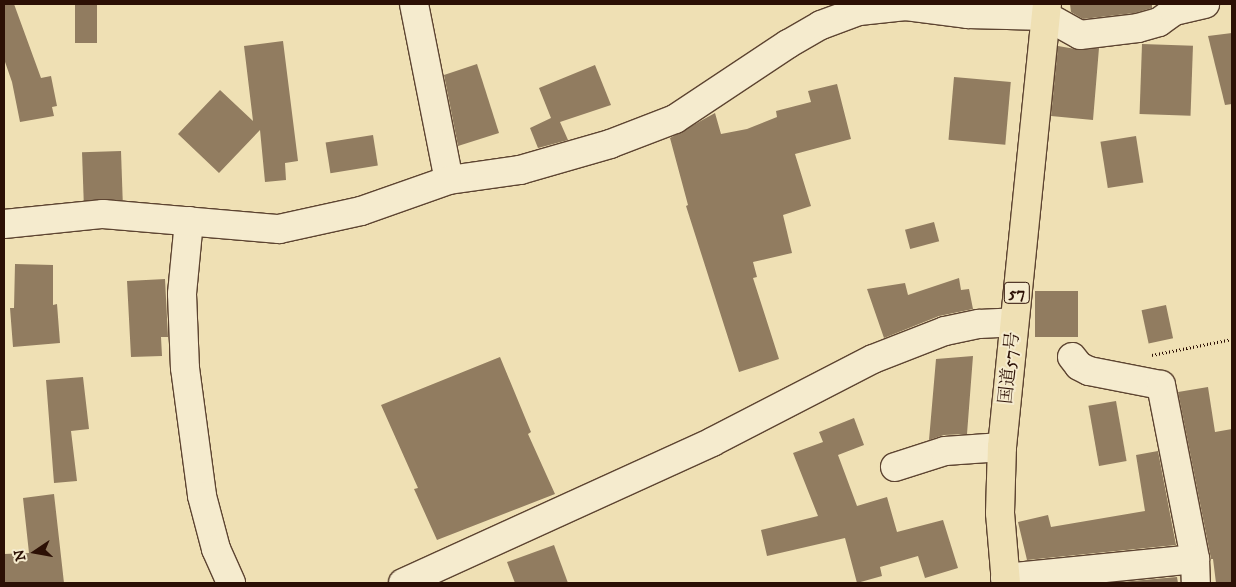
<!DOCTYPE html>
<html>
<head>
<meta charset="utf-8">
<style>
	body { margin:0 }
	#map { position:relative; width:1236px; height:587px; overflow:hidden; background:#efe0b4; font-family:"IM FELL DW Pica","Noto Serif JP",serif }
	div>[style] { position:absolute }
	[style*='--x'] { left:calc(var(--x)*1px); top:calc(var(--y)*1px); width:calc(var(--w)*1px); rotate:calc(var(--a)*1deg) }
	.building>* { inset:0; background:#917c60; transform-origin:0 0 }
	.path>* { height:3px; margin-top:-1.5px; transform-origin:0; background:repeating-linear-gradient(90deg,#2c1005 0 1px,transparent 0 3.5px) }
	.roads { filter:drop-shadow(1px 0 #5d4431) drop-shadow(-1px 0 #5d4431) drop-shadow(0 1px #5d4431) drop-shadow(0 -1px #5d4431) }
	.minor>* { height:28px; margin:-14px; padding:0 14px; transform-origin:14px; border-radius:14px; background:#f5ebce }
	.highway>* { height:28px; margin:-14px; padding:0 14px; transform-origin:14px; border-radius:14px; background:#efe0b4 }
	span { translate:-50% -50%; white-space:nowrap; text-align:center; line-height:1.15; -webkit-text-stroke:4px #f5ebce; paint-order:stroke }
	.shield-label span { padding:1px 4px; background:#f5ebce; border:1px solid; border-radius:4px; -webkit-text-stroke-width:0 }
	.shield-label { font-size:16px; color:#2c1005; font-weight:700 }
	.street-label { font-size:18px; color:#2c1005 }
	.frame { position:absolute; inset:0; border:5px solid #2c1005; pointer-events:none }
	.north { position:absolute; left:10px; top:527px; width:50px; height:50px; -webkit-text-stroke:4px #f5ebce; paint-order:stroke; rotate:258deg; font-size:14px; font-weight:700; line-height:20px; text-align:center; color:#2c1005 }
	.north::after { content:''; display:block; margin:auto; width:18px; height:22px; background:#2c1005; clip-path:polygon(50% 0,100% 100%,50% 72%,0 100%) }
</style>
</head>
<body>
<div id="map">
	<div class="building">
		<div style="clip-path:polygon(4px 4px,14px 4px,41px 78px,51px 76px,57px 106px,52px 107px,54px 116px,20px 122px,12px 82px,4px 59px)"></div>
		<div style="left:75px;top:4px;width:22px;height:39px"></div>
		<div style="clip-path:polygon(1070px 4px,1152px 4px,1152px 8px,1135px 13px,1083px 19px,1071px 12px)"></div>
		<div style="clip-path:polygon(1232px 33px,1232px 104px,1225px 105px,1208px 36px)"></div>
		<div style="clip-path:polygon(283px 41px,298px 161px,285px 163px,286px 180px,265px 182px,260px 130px,219px 173px,178px 134px,220px 90px,253px 121px,244px 46px)"></div>
		<div style="left:1142px;top:44px;width:51px;height:70px;rotate:2deg"></div>
		<div style="clip-path:polygon(1058px 46px,1081px 50px,1099px 48px,1093px 120px,1051px 116px)"></div>
		<div style="clip-path:polygon(477px 64px,499px 133px,458px 146px,444px 75px)"></div>
		<div style="clip-path:polygon(595px 65px,611px 105px,560px 122px,568px 140px,538px 148px,530px 128px,551px 118px,539px 88px)"></div>
		<div style="left:954px;top:77px;width:57px;height:63px;rotate:5deg"></div>
		<div style="clip-path:polygon(837px 84px,851px 139px,795px 154px,811px 206px,783px 215px,792px 253px,753px 262px,757px 277px,753px 278px,779px 359px,739px 372px,686px 206px,688px 205px,670px 138px,715px 113px,721px 134px,747px 129px,777px 117px,776px 111px,811px 102px,808px 91px)"></div>
		<div style="left:373px;top:135px;width:31px;height:48px;rotate:81deg"></div>
		<div style="left:1136px;top:136px;width:47px;height:36px;rotate:81deg"></div>
		<div style="left:121px;top:151px;width:49px;height:39px;rotate:88deg"></div>
		<div style="left:934px;top:222px;width:20px;height:30px;rotate:75deg"></div>
		<div style="clip-path:polygon(15px 264px,53px 265px,53px 305px,57px 304px,60px 343px,13px 347px,10px 308px,14px 308px)"></div>
		<div style="clip-path:polygon(959px 278px,961px 290px,969px 289px,973px 309px,939px 316px,884px 338px,867px 289px,905px 283px,908px 295px)"></div>
		<div style="clip-path:polygon(165px 279px,168px 337px,161px 337px,162px 356px,131px 357px,127px 281px)"></div>
		<div style="left:1035px;top:291px;width:43px;height:46px"></div>
		<div style="left:1166px;top:305px;width:34px;height:25px;rotate:78deg"></div>
		<div style="clip-path:polygon(973px 356px,967px 434px,944px 435px,929px 440px,936px 359px)"></div>
		<div style="clip-path:polygon(500px 357px,531px 432px,528px 434px,555px 494px,437px 540px,414px 489px,418px 488px,381px 405px)"></div>
		<div style="clip-path:polygon(83px 377px,89px 429px,71px 431px,77px 481px,54px 483px,46px 380px)"></div>
		<div style="clip-path:polygon(1208px 387px,1215px 432px,1232px 429px,1232px 583px,1216px 583px,1213px 559px,1211px 559px,1178px 392px)"></div>
		<div style="left:1116px;top:401px;width:61px;height:28px;rotate:80deg"></div>
		<div style="clip-path:polygon(854px 418px,864px 445px,838px 455px,857px 506px,887px 497px,897px 532px,943px 520px,958px 568px,925px 578px,918px 556px,880px 567px,882px 576px,857px 583px,845px 538px,767px 556px,761px 530px,818px 516px,793px 453px,823px 442px,819px 432px)"></div>
		<div style="clip-path:polygon(1158px 451px,1176px 545px,1027px 560px,1018px 522px,1048px 515px,1051px 527px,1145px 511px,1136px 455px)"></div>
		<div style="clip-path:polygon(54px 494px,64px 583px,4px 583px,4px 554px,29px 553px,23px 498px)"></div>
		<div style="clip-path:polygon(554px 545px,568px 583px,515px 583px,507px 562px)"></div>
		<div style="clip-path:polygon(1177px 577px,1178px 583px,1110px 583px)"></div>
	</div>
	<div class="path">
		<div style="--x:1152;--y:355;--w:82;--a:-11.3"></div>
	</div>
	<div class="roads">
		<div class="minor">
			<div style="--x:414;--y:4;--w:179;--a:78.8"></div>
			<div style="--x:189;--y:221;--w:73;--a:95.5"></div>
			<div style="--x:182;--y:294;--w:74;--a:87.7"></div>
			<div style="--x:185;--y:368;--w:129;--a:82.4"></div>
			<div style="--x:202;--y:496;--w:55;--a:75.2"></div>
			<div style="--x:216;--y:549;--w:37;--a:66"></div>
			<div style="--x:4;--y:224;--w:100;--a:-5.8"></div>
			<div style="--x:103;--y:214;--w:177;--a:4.9"></div>
			<div style="--x:279;--y:229;--w:84;--a:-12.4"></div>
			<div style="--x:361;--y:211;--w:93;--a:-19.4"></div>
			<div style="--x:449;--y:180;--w:72;--a:-8"></div>
			<div style="--x:520;--y:170;--w:94;--a:-16.1"></div>
			<div style="--x:610;--y:144;--w:70;--a:-21"></div>
			<div style="--x:675;--y:119;--w:136;--a:-33.6"></div>
			<div style="--x:788;--y:44;--w:38;--a:-30"></div>
			<div style="--x:821;--y:25;--w:40;--a:-20.2"></div>
			<div style="--x:859;--y:11;--w:47;--a:-6.1"></div>
			<div style="--x:906;--y:6;--w:63;--a:7.4"></div>
			<div style="--x:968;--y:14;--w:78;--a:1.5"></div>
			<div style="--x:1046;--y:16;--w:39;--a:29"></div>
			<div style="--x:1080;--y:35;--w:58;--a:-6.9"></div>
			<div style="--x:1138;--y:28;--w:22;--a:-16"></div>
			<div style="--x:1159;--y:22;--w:19;--a:-36"></div>
			<div style="--x:1174;--y:11;--w:32;--a:-13"></div>
			<div style="--x:1072;--y:357;--w:11;--a:52"></div>
			<div style="--x:1079;--y:366;--w:11;--a:27"></div>
			<div style="--x:1089;--y:371;--w:73;--a:11"></div>
			<div style="--x:1161;--y:385;--w:177;--a:78.9"></div>
			<div style="--x:895;--y:467;--w:52;--a:-17.7"></div>
			<div style="--x:945;--y:451;--w:57;--a:-4"></div>
			<div style="--x:1005;--y:578;--w:191;--a:-5.7"></div>
			<div style="--x:1195;--y:559;--w:24;--a:88"></div>
			<div style="--x:403;--y:583;--w:340;--a:-24.5"></div>
			<div style="--x:712;--y:442;--w:181;--a:-27.3"></div>
			<div style="--x:873;--y:359;--w:77;--a:-21.3"></div>
			<div style="--x:945;--y:331;--w:35;--a:-12"></div>
			<div style="--x:979;--y:324;--w:35;--a:-3"></div>
		</div>
		<div class="highway">
			<div style="--x:1006;--y:583;--w:70;--a:-94.9"></div>
			<div style="--x:1000;--y:513;--w:66;--a:-88.3"></div>
			<div style="--x:1002;--y:447;--w:445;--a:-84.2"></div>
		</div>
	</div>
	<div class="shield-label">
		<span style="left:1017px;top:293px">57</span>
	</div>
	<div class="street-label">
		<span style="left:1010px;top:368px;rotate:-84deg">国道57号</span>
	</div>
	<div class="frame"></div>
	<div class="north">N</div>
</div>
</body>
</html>
